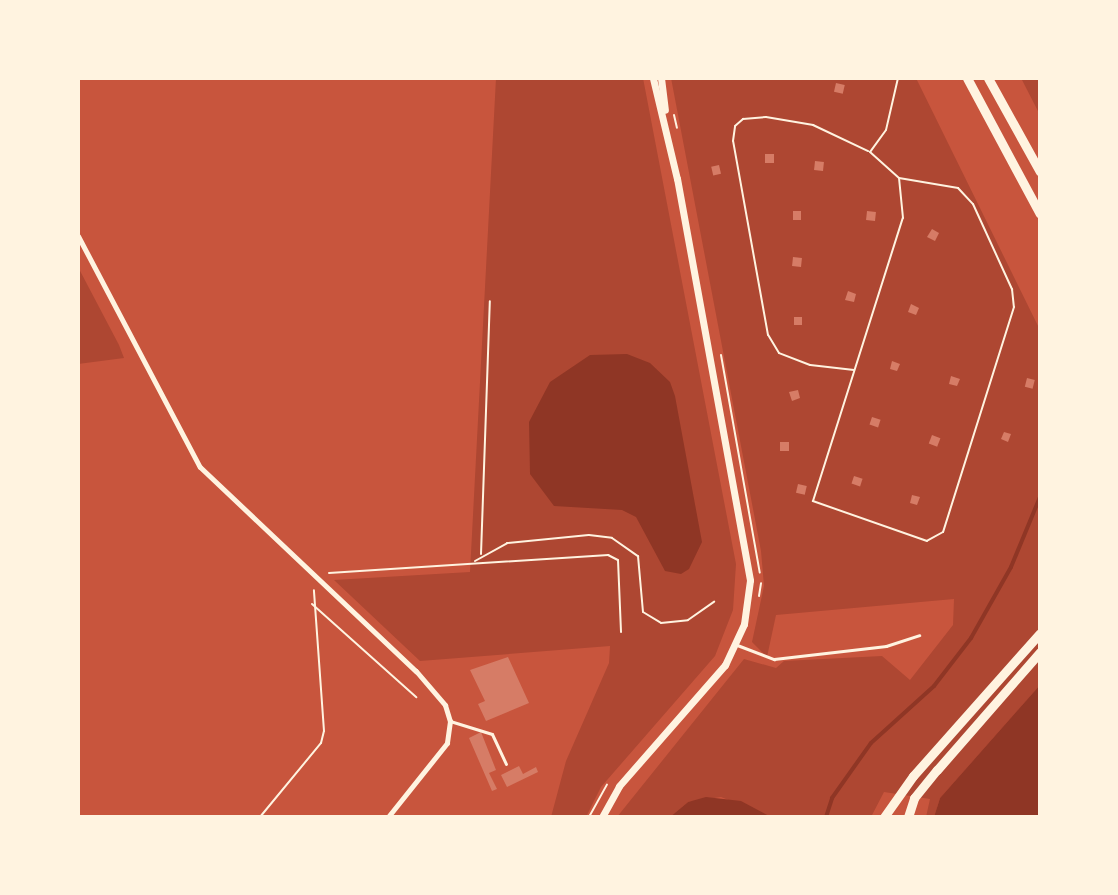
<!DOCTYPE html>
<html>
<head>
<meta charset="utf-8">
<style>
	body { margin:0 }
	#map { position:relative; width:1118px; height:895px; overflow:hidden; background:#c8553d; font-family:Helvetica,sans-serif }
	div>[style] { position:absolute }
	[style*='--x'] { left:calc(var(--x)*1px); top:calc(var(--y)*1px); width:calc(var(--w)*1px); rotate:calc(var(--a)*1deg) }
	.green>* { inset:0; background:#ae4732 }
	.water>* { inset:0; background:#8f3625 }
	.stream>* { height:4px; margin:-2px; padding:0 2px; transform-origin:2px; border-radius:2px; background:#8f3625 }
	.building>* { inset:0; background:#d67c66; transform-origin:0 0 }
	.path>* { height:2px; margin:-1px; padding:0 1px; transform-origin:1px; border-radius:1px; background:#fff3e0 }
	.service>* { height:3px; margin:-1.5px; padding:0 1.5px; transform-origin:1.5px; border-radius:1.5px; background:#fff3e0 }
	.minor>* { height:5px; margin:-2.5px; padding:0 2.5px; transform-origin:2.5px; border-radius:2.5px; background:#fff3e0 }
	.tertiary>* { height:7px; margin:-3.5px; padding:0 3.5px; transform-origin:3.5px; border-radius:3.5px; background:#fff3e0 }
	.trunk>* { height:9px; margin:-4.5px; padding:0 4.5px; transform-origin:4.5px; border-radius:4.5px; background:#fff3e0 }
	span { translate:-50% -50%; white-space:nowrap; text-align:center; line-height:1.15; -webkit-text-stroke:7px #fff3e0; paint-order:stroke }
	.frame { position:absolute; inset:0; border:80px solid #fff3e0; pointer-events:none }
</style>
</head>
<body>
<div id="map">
	<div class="green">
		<div style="clip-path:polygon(496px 78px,643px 78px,736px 564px,733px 610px,715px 656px,601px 787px,586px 817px,551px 817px,566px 761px,609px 663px,610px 646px,420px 661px,334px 580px,470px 572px)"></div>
		<div style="clip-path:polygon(671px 78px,916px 78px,1040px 330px,1040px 685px,940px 798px,934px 817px,926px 817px,930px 799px,884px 792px,871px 817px,771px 817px,721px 797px,688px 802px,670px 817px,617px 817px,744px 659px,776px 668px,784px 661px,882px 656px,910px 680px,953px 625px,954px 599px,776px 615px,767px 657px,752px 642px,764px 586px,761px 551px)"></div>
		<div style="clip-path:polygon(1021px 78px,1040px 78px,1040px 115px)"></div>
		<div style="clip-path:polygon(78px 267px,119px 345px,124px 358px,78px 364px)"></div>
	</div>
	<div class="water">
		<div style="clip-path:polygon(627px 354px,650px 363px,670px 382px,675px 396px,702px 542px,689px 569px,681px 574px,665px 571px,636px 517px,622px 510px,554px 506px,530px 474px,529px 422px,550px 382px,590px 355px)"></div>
		<div style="clip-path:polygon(1040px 685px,1040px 817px,934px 817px,940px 798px)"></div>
		<div style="clip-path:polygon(706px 797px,741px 801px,771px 817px,670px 817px,688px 802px)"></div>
	</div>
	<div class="stream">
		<div style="--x:826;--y:817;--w:20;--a:-72"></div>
		<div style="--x:832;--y:798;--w:67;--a:-54.7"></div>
		<div style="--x:871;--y:743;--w:85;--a:-42.1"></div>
		<div style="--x:934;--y:686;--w:61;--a:-52.4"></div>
		<div style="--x:971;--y:638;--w:81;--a:-60.6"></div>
		<div style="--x:1011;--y:567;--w:76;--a:-67.5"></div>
	</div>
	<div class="building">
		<div style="left:836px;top:83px;width:9px;height:9px;rotate:13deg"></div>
		<div style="left:765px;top:154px;width:9px;height:9px"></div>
		<div style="left:815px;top:161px;width:9px;height:9px;rotate:6deg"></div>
		<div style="left:719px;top:165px;width:9px;height:8px;rotate:77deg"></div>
		<div style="left:793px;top:211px;width:8px;height:9px"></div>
		<div style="left:867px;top:211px;width:9px;height:9px;rotate:6deg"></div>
		<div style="clip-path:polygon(932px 229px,939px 233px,935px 241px,927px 237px)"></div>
		<div style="left:793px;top:257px;width:9px;height:9px;rotate:6deg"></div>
		<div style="clip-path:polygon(848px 291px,856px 294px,854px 302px,845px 300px)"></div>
		<div style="clip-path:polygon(911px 304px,919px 308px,916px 315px,908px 312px)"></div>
		<div style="left:794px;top:317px;width:8px;height:8px"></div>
		<div style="clip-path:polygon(892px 361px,900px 364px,897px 371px,890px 369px)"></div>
		<div style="clip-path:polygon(951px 376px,960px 379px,957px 386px,949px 384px)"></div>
		<div style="left:1027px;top:378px;width:8px;height:9px;rotate:14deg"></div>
		<div style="clip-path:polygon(798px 390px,800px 398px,792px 401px,789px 392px)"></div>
		<div style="left:872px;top:417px;width:9px;height:8px;rotate:18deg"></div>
		<div style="clip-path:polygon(1004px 432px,1011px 434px,1008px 442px,1001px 439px)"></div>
		<div style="left:932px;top:435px;width:9px;height:9px;rotate:21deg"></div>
		<div style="left:780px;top:442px;width:9px;height:9px"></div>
		<div style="left:854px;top:476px;width:9px;height:8px;rotate:18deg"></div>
		<div style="left:798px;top:484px;width:9px;height:9px;rotate:13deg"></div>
		<div style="clip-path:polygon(912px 495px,920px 497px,917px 505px,910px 503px)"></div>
		<div style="clip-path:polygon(508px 657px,529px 703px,486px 721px,478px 704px,485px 701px,470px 670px)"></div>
		<div style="clip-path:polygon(481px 732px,496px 770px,489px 773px,497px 789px,492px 791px,469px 738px)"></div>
		<div style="clip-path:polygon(519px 766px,523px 774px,536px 767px,538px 772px,507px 787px,501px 775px)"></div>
	</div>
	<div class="path">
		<div style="--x:898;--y:78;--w:53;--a:103"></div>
		<div style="--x:886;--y:130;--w:27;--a:126"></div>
		<div style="--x:870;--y:152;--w:39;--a:42"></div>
		<div style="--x:899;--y:178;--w:60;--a:9.6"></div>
		<div style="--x:958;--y:188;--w:22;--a:47"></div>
		<div style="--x:973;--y:204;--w:94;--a:65.4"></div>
		<div style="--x:1012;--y:289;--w:18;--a:84"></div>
		<div style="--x:1014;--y:307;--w:236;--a:107.5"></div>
		<div style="--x:943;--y:532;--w:18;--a:151"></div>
		<div style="--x:927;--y:541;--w:121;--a:-160.7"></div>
		<div style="--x:813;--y:501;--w:297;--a:-72.4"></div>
		<div style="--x:903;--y:218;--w:40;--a:-95.7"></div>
		<div style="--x:674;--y:115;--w:13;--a:77"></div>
		<div style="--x:721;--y:355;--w:221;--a:79.9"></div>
		<div style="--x:854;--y:370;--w:44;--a:-173.5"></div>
		<div style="--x:810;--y:365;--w:33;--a:-159"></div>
		<div style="--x:779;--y:353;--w:21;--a:-121"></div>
		<div style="--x:768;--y:335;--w:197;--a:-100.2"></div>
		<div style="--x:733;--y:141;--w:15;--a:-82"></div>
		<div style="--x:735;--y:126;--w:11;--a:-41"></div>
		<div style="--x:743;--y:119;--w:23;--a:-5"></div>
		<div style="--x:766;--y:117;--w:48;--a:9.7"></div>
		<div style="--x:813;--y:125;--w:61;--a:25.3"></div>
		<div style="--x:481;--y:554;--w:253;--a:-88"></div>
		<div style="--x:475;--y:561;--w:37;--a:-29"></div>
		<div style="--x:507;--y:543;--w:82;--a:-5.6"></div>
		<div style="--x:589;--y:535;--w:23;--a:7"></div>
		<div style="--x:612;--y:538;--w:32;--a:35"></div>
		<div style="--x:638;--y:556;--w:56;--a:84.9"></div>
		<div style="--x:643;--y:612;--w:21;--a:31"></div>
		<div style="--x:661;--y:623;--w:27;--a:-6"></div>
		<div style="--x:688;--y:620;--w:32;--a:-35"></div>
		<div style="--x:329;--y:573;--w:280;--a:-3.7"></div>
		<div style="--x:608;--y:555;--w:11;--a:27"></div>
		<div style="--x:618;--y:560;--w:72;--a:87.6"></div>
		<div style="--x:759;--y:596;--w:13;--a:-81"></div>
		<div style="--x:312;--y:604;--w:140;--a:41.8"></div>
		<div style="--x:260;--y:817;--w:96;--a:-50.5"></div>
		<div style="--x:321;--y:743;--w:12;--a:-76"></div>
		<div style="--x:324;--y:731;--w:141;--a:-94.1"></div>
		<div style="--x:589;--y:817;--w:37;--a:-61"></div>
	</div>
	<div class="service">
		<div style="--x:737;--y:645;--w:40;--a:21"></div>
		<div style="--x:774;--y:659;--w:113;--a:-6.6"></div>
		<div style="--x:886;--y:646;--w:35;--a:-18"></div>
		<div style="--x:450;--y:721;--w:44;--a:17.2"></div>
		<div style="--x:492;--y:734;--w:33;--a:65"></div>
	</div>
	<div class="minor">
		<div style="--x:78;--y:236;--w:261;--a:62.2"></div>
		<div style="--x:200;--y:467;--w:297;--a:43.4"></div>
		<div style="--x:416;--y:671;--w:45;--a:49.5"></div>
		<div style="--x:445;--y:705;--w:17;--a:73"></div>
		<div style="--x:450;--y:721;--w:22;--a:98"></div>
		<div style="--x:447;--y:743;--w:95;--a:128.6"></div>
	</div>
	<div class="tertiary">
		<div style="--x:661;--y:78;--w:32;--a:83"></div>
		<div style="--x:602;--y:817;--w:35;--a:-61"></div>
		<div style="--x:619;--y:786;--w:161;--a:-48.8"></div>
		<div style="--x:725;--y:665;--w:45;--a:-65.1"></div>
		<div style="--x:744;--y:624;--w:44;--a:-82.2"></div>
		<div style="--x:750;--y:580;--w:408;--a:-100.3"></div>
		<div style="--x:677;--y:179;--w:104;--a:-103.4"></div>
	</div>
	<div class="trunk">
		<div style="--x:967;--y:78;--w:154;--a:61.8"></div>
		<div style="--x:988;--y:78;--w:107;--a:61"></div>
		<div style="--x:884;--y:817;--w:50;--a:-54.7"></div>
		<div style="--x:913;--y:776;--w:191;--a:-48.4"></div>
		<div style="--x:908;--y:817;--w:20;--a:-72"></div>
		<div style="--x:914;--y:798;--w:36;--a:-51"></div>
		<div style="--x:937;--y:770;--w:157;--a:-48.9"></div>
	</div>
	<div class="frame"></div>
</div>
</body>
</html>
